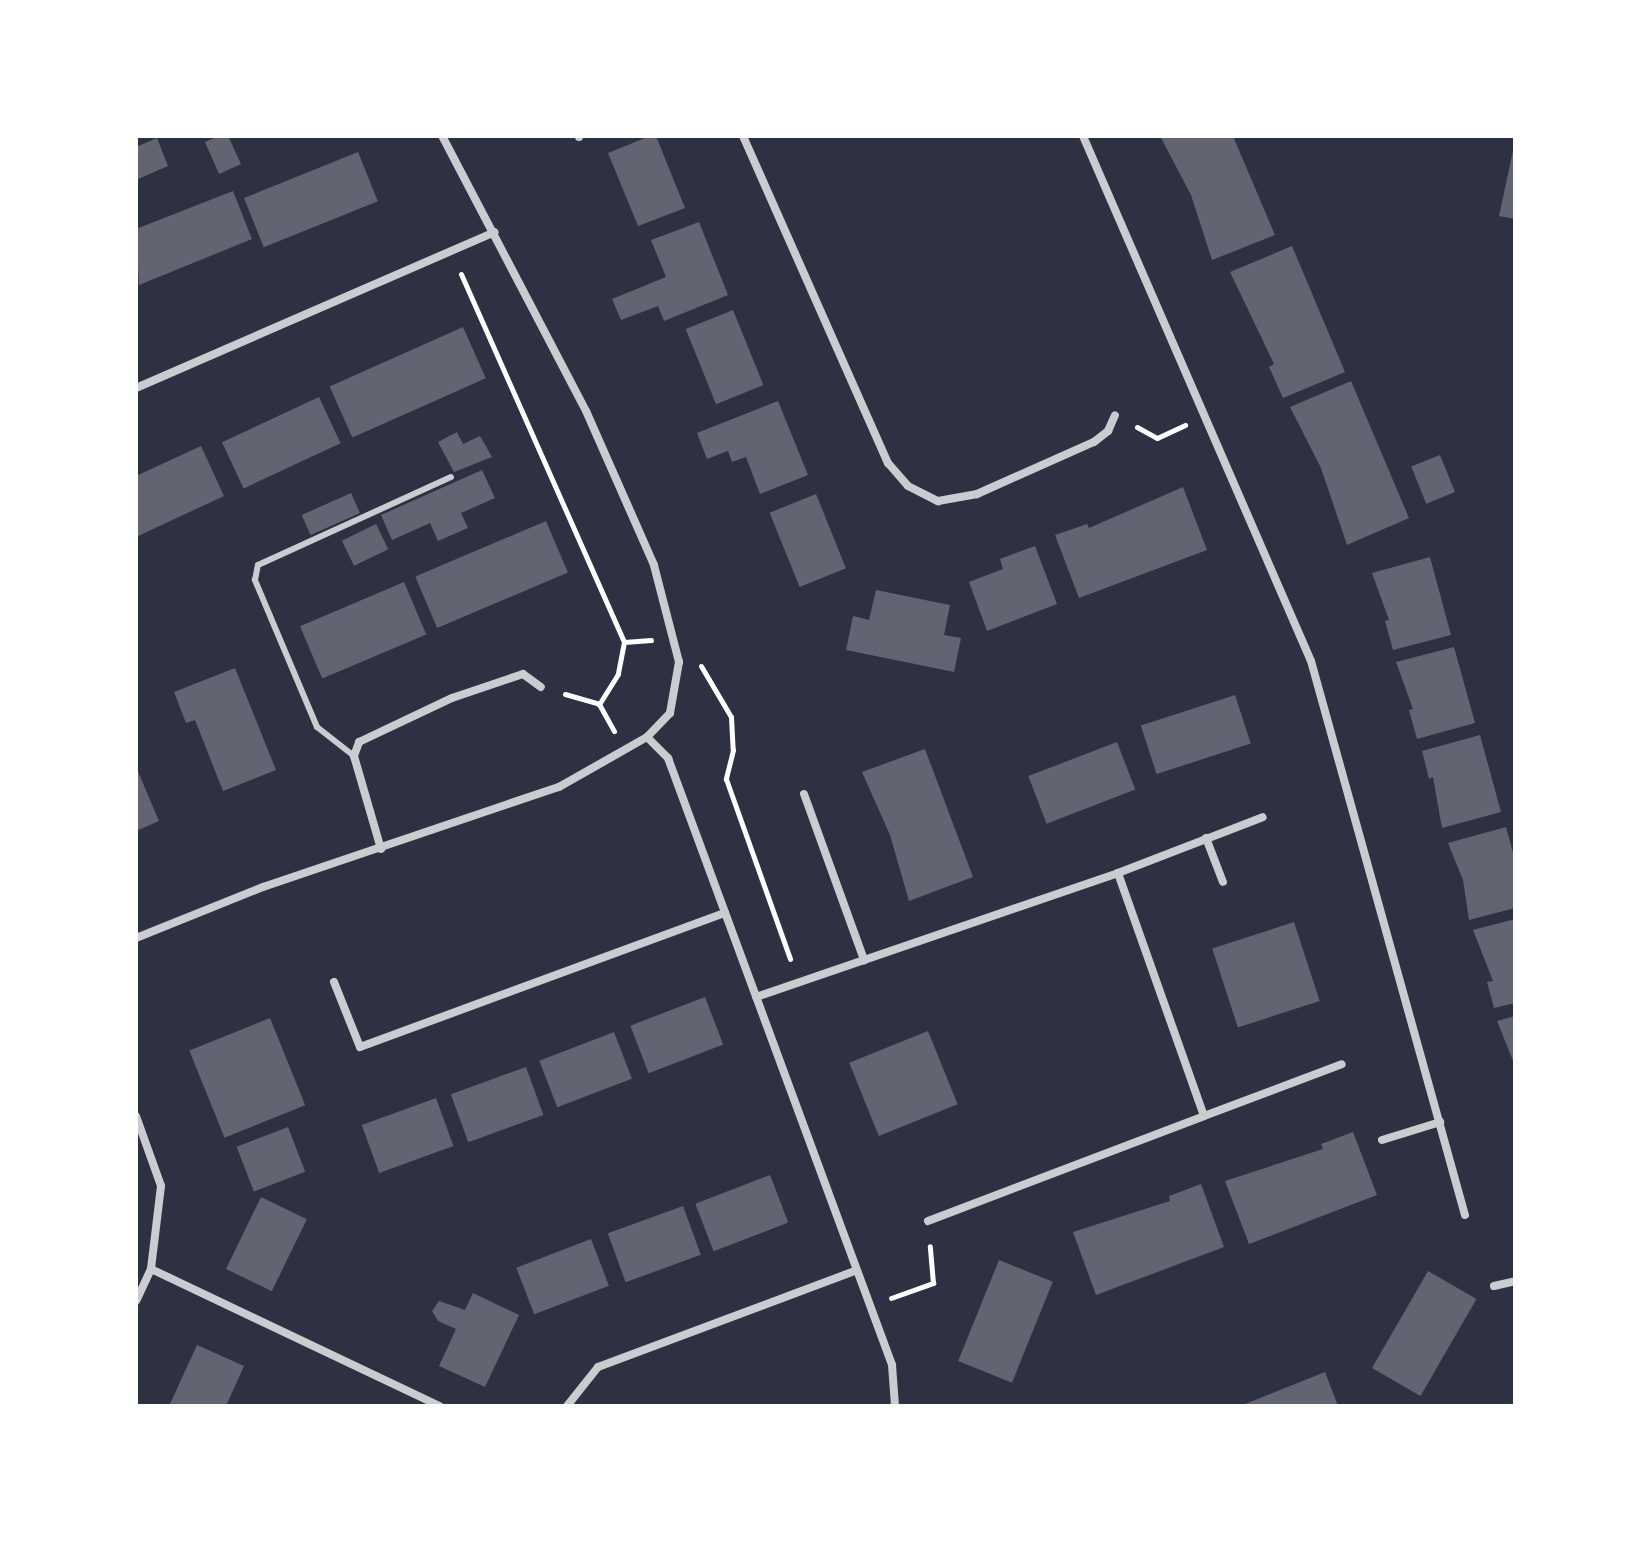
<!DOCTYPE html>
<html>
<head>
<meta charset="utf-8">
<style>
	body { margin:0 }
	#map { position:relative; width:1651px; height:1542px; overflow:hidden; background:#2d3142; font-family:"Nunito Sans",sans-serif }
	div>[style] { position:absolute }
	[style*='--x'] { left:calc(var(--x)*1px); top:calc(var(--y)*1px); width:calc(var(--w)*1px); rotate:calc(var(--a)*1deg) }
	.building>* { inset:0; background:#626471; transform-origin:0 0 }
	.path>* { height:5px; margin:-2.5px; padding:0 2.5px; transform-origin:2.5px; border-radius:2.5px; background:#fff }
	.service>* { height:6px; margin:-3px; padding:0 3px; transform-origin:3px; border-radius:3px; background:#caccd0 }
	.minor>* { height:8px; margin:-4px; padding:0 4px; transform-origin:4px; border-radius:4px; background:#caccd0 }
	span { translate:-50% -50%; white-space:nowrap; text-align:center; line-height:1.15; -webkit-text-stroke:6px #fff; paint-order:stroke }
	.frame { position:absolute; inset:0; border:138px solid #fff; pointer-events:none }
</style>
</head>
<body>
<div id="map">
	<div class="building">
		<div style="clip-path:polygon(219px 136px,228px 136px,241px 164px,219px 174px,205px 142px)"></div>
		<div style="clip-path:polygon(650px 136px,656px 136px,685px 208px,638px 226px,608px 153px)"></div>
		<div style="clip-path:polygon(1160px 136px,1233px 136px,1275px 235px,1212px 260px,1191px 195px)"></div>
		<div style="clip-path:polygon(157px 138px,168px 166px,136px 180px,136px 147px)"></div>
		<div style="clip-path:polygon(1514px 146px,1515px 146px,1515px 219px,1499px 216px)"></div>
		<div style="left:358px;top:152px;width:53px;height:123px;rotate:68deg"></div>
		<div style="clip-path:polygon(233px 191px,252px 239px,139px 285px,136px 229px)"></div>
		<div style="clip-path:polygon(699px 222px,728px 295px,664px 321px,658px 306px,621px 320px,612px 299px,666px 277px,651px 240px)"></div>
		<div style="clip-path:polygon(1292px 246px,1345px 372px,1283px 398px,1269px 367px,1274px 364px,1230px 272px)"></div>
		<div style="left:733px;top:310px;width:81px;height:51px;rotate:68deg"></div>
		<div style="left:463px;top:327px;width:56px;height:146px;rotate:66deg"></div>
		<div style="clip-path:polygon(1351px 381px,1409px 518px,1347px 545px,1321px 468px,1290px 407px)"></div>
		<div style="left:319px;top:397px;width:51px;height:107px;rotate:65deg"></div>
		<div style="clip-path:polygon(778px 401px,808px 475px,760px 494px,746px 457px,732px 462px,728px 451px,707px 459px,697px 433px)"></div>
		<div style="clip-path:polygon(457px 432px,463px 444px,480px 436px,492px 457px,454px 472px,438px 442px)"></div>
		<div style="clip-path:polygon(201px 446px,224px 496px,136px 537px,136px 476px)"></div>
		<div style="left:1440px;top:455px;width:40px;height:31px;rotate:68deg"></div>
		<div style="clip-path:polygon(482px 470px,495px 498px,461px 513px,468px 528px,438px 541px,430px 523px,392px 540px,381px 515px)"></div>
		<div style="clip-path:polygon(1183px 487px,1207px 550px,1079px 598px,1055px 535px,1087px 524px,1089px 528px)"></div>
		<div style="left:351px;top:493px;width:22px;height:54px;rotate:66deg"></div>
		<div style="left:816px;top:494px;width:80px;height:50px;rotate:68deg"></div>
		<div style="left:546px;top:521px;width:56px;height:142px;rotate:67deg"></div>
		<div style="left:376px;top:524px;width:28px;height:38px;rotate:64deg"></div>
		<div style="clip-path:polygon(1035px 546px,1057px 604px,987px 631px,969px 582px,1003px 569px,1000px 559px)"></div>
		<div style="clip-path:polygon(1430px 557px,1451px 635px,1393px 650px,1385px 621px,1389px 620px,1372px 573px)"></div>
		<div style="left:404px;top:582px;width:57px;height:113px;rotate:67deg"></div>
		<div style="clip-path:polygon(876px 590px,950px 605px,944px 635px,961px 638px,954px 672px,846px 650px,853px 616px,869px 620px)"></div>
		<div style="clip-path:polygon(1454px 647px,1475px 723px,1417px 739px,1409px 710px,1413px 709px,1396px 662px)"></div>
		<div style="clip-path:polygon(235px 668px,276px 770px,223px 791px,195px 720px,186px 723px,174px 692px)"></div>
		<div style="left:1235px;top:695px;width:51px;height:99px;rotate:72deg"></div>
		<div style="clip-path:polygon(1480px 735px,1501px 812px,1442px 828px,1433px 777px,1429px 779px,1422px 751px)"></div>
		<div style="left:1117px;top:742px;width:51px;height:95px;rotate:69deg"></div>
		<div style="clip-path:polygon(925px 749px,973px 877px,909px 901px,890px 835px,862px 772px)"></div>
		<div style="clip-path:polygon(136px 767px,159px 821px,136px 831px)"></div>
		<div style="clip-path:polygon(1506px 827px,1515px 860px,1515px 908px,1469px 920px,1463px 880px,1448px 843px)"></div>
		<div style="clip-path:polygon(1515px 919px,1515px 1003px,1494px 1008px,1487px 982px,1493px 981px,1473px 930px)"></div>
		<div style="left:1294px;top:922px;width:83px;height:86px;rotate:72deg"></div>
		<div style="left:705px;top:997px;width:51px;height:80px;rotate:69deg"></div>
		<div style="clip-path:polygon(1515px 1016px,1515px 1063px,1514px 1063px,1497px 1021px)"></div>
		<div style="left:270px;top:1018px;width:94px;height:87px;rotate:68deg"></div>
		<div style="left:928px;top:1031px;width:79px;height:85px;rotate:68deg"></div>
		<div style="left:614px;top:1032px;width:50px;height:80px;rotate:69deg"></div>
		<div style="left:526px;top:1067px;width:51px;height:80px;rotate:70deg"></div>
		<div style="left:436px;top:1098px;width:51px;height:79px;rotate:70deg"></div>
		<div style="left:288px;top:1127px;width:48px;height:55px;rotate:69deg"></div>
		<div style="clip-path:polygon(1353px 1132px,1377px 1195px,1249px 1244px,1225px 1181px,1323px 1149px,1321px 1144px)"></div>
		<div style="left:770px;top:1175px;width:51px;height:80px;rotate:69deg"></div>
		<div style="clip-path:polygon(1201px 1184px,1224px 1247px,1096px 1295px,1073px 1232px,1170px 1201px,1169px 1196px)"></div>
		<div style="left:261px;top:1197px;width:51px;height:80px;rotate:26deg"></div>
		<div style="left:683px;top:1206px;width:52px;height:80px;rotate:70deg"></div>
		<div style="left:591px;top:1239px;width:50px;height:80px;rotate:69deg"></div>
		<div style="left:999px;top:1260px;width:58px;height:109px;rotate:22deg"></div>
		<div style="left:1428px;top:1271px;width:56px;height:112px;rotate:30deg"></div>
		<div style="clip-path:polygon(473px 1293px,519px 1315px,485px 1387px,439px 1366px,456px 1329px,438px 1321px,432px 1311px,439px 1301px,465px 1310px)"></div>
		<div style="clip-path:polygon(197px 1345px,244px 1366px,226px 1406px,169px 1406px)"></div>
		<div style="clip-path:polygon(1325px 1372px,1338px 1406px,1240px 1406px)"></div>
	</div>
	<div class="path">
		<div style="--x:461;--y:274;--w:402;--a:66.1"></div>
		<div style="--x:624;--y:642;--w:33;--a:101"></div>
		<div style="--x:618;--y:674;--w:36;--a:122"></div>
		<div style="--x:1137;--y:427;--w:23;--a:29"></div>
		<div style="--x:1157;--y:438;--w:31;--a:-25"></div>
		<div style="--x:624;--y:642;--w:27;--a:-4"></div>
		<div style="--x:701;--y:666;--w:59;--a:59.5"></div>
		<div style="--x:731;--y:717;--w:33;--a:87"></div>
		<div style="--x:733;--y:750;--w:30;--a:104"></div>
		<div style="--x:726;--y:779;--w:191;--a:70.4"></div>
		<div style="--x:565;--y:694;--w:35;--a:16"></div>
		<div style="--x:599;--y:704;--w:31;--a:61"></div>
		<div style="--x:891;--y:1298;--w:45;--a:-19.7"></div>
		<div style="--x:933;--y:1283;--w:37;--a:-95"></div>
	</div>
	<div class="service">
		<div style="--x:354;--y:756;--w:47;--a:-141.9"></div>
		<div style="--x:317;--y:727;--w:160;--a:-112.9"></div>
		<div style="--x:255;--y:580;--w:15;--a:-79"></div>
		<div style="--x:258;--y:565;--w:212;--a:-24.5"></div>
	</div>
	<div class="minor">
		<div style="--x:579;--y:136;--w:1;--a:90"></div>
		<div style="--x:743;--y:136;--w:358;--a:66.1"></div>
		<div style="--x:888;--y:463;--w:30;--a:49"></div>
		<div style="--x:908;--y:486;--w:34;--a:27"></div>
		<div style="--x:938;--y:501;--w:40;--a:-10"></div>
		<div style="--x:977;--y:494;--w:128;--a:-24"></div>
		<div style="--x:1094;--y:442;--w:18;--a:-38"></div>
		<div style="--x:1108;--y:431;--w:17;--a:-66"></div>
		<div style="--x:1083;--y:136;--w:572;--a:66.53"></div>
		<div style="--x:1311;--y:661;--w:575;--a:74.47"></div>
		<div style="--x:136;--y:388;--w:391;--a:-23.5"></div>
		<div style="--x:647;--y:737;--w:30;--a:45"></div>
		<div style="--x:668;--y:758;--w:647;--a:69.74"></div>
		<div style="--x:892;--y:1365;--w:41;--a:85.8"></div>
		<div style="--x:804;--y:794;--w:177;--a:70.1"></div>
		<div style="--x:1206;--y:838;--w:47;--a:68.9"></div>
		<div style="--x:381;--y:849;--w:97;--a:-106.2"></div>
		<div style="--x:354;--y:756;--w:15;--a:-70"></div>
		<div style="--x:359;--y:742;--w:103;--a:-25.3"></div>
		<div style="--x:452;--y:698;--w:75;--a:-18.7"></div>
		<div style="--x:523;--y:674;--w:22;--a:36"></div>
		<div style="--x:136;--y:938;--w:137;--a:-21.9"></div>
		<div style="--x:263;--y:887;--w:312;--a:-18.7"></div>
		<div style="--x:559;--y:787;--w:101;--a:-29.6"></div>
		<div style="--x:647;--y:737;--w:33;--a:-46"></div>
		<div style="--x:670;--y:713;--w:52;--a:-80"></div>
		<div style="--x:679;--y:662;--w:100;--a:-104.5"></div>
		<div style="--x:654;--y:565;--w:168;--a:-113.8"></div>
		<div style="--x:586;--y:411;--w:310;--a:-117.6"></div>
		<div style="--x:334;--y:982;--w:70;--a:68.2"></div>
		<div style="--x:360;--y:1047;--w:389;--a:-20.2"></div>
		<div style="--x:756;--y:997;--w:383;--a:-18.9"></div>
		<div style="--x:1118;--y:873;--w:155;--a:-21.1"></div>
		<div style="--x:136;--y:1116;--w:74;--a:70.3"></div>
		<div style="--x:161;--y:1186;--w:84;--a:96.9"></div>
		<div style="--x:151;--y:1269;--w:35;--a:115"></div>
		<div style="--x:1204;--y:1116;--w:147;--a:-20.6"></div>
		<div style="--x:1382;--y:1140;--w:61;--a:-17.2"></div>
		<div style="--x:928;--y:1221;--w:295;--a:-20.8"></div>
		<div style="--x:1204;--y:1116;--w:258;--a:-109.5"></div>
		<div style="--x:151;--y:1269;--w:320;--a:25.4"></div>
		<div style="--x:1494;--y:1286;--w:22;--a:-13"></div>
		<div style="--x:567;--y:1406;--w:50;--a:-51.5"></div>
		<div style="--x:598;--y:1367;--w:274;--a:-20.5"></div>
	</div>
	<div class="frame"></div>
</div>
</body>
</html>
